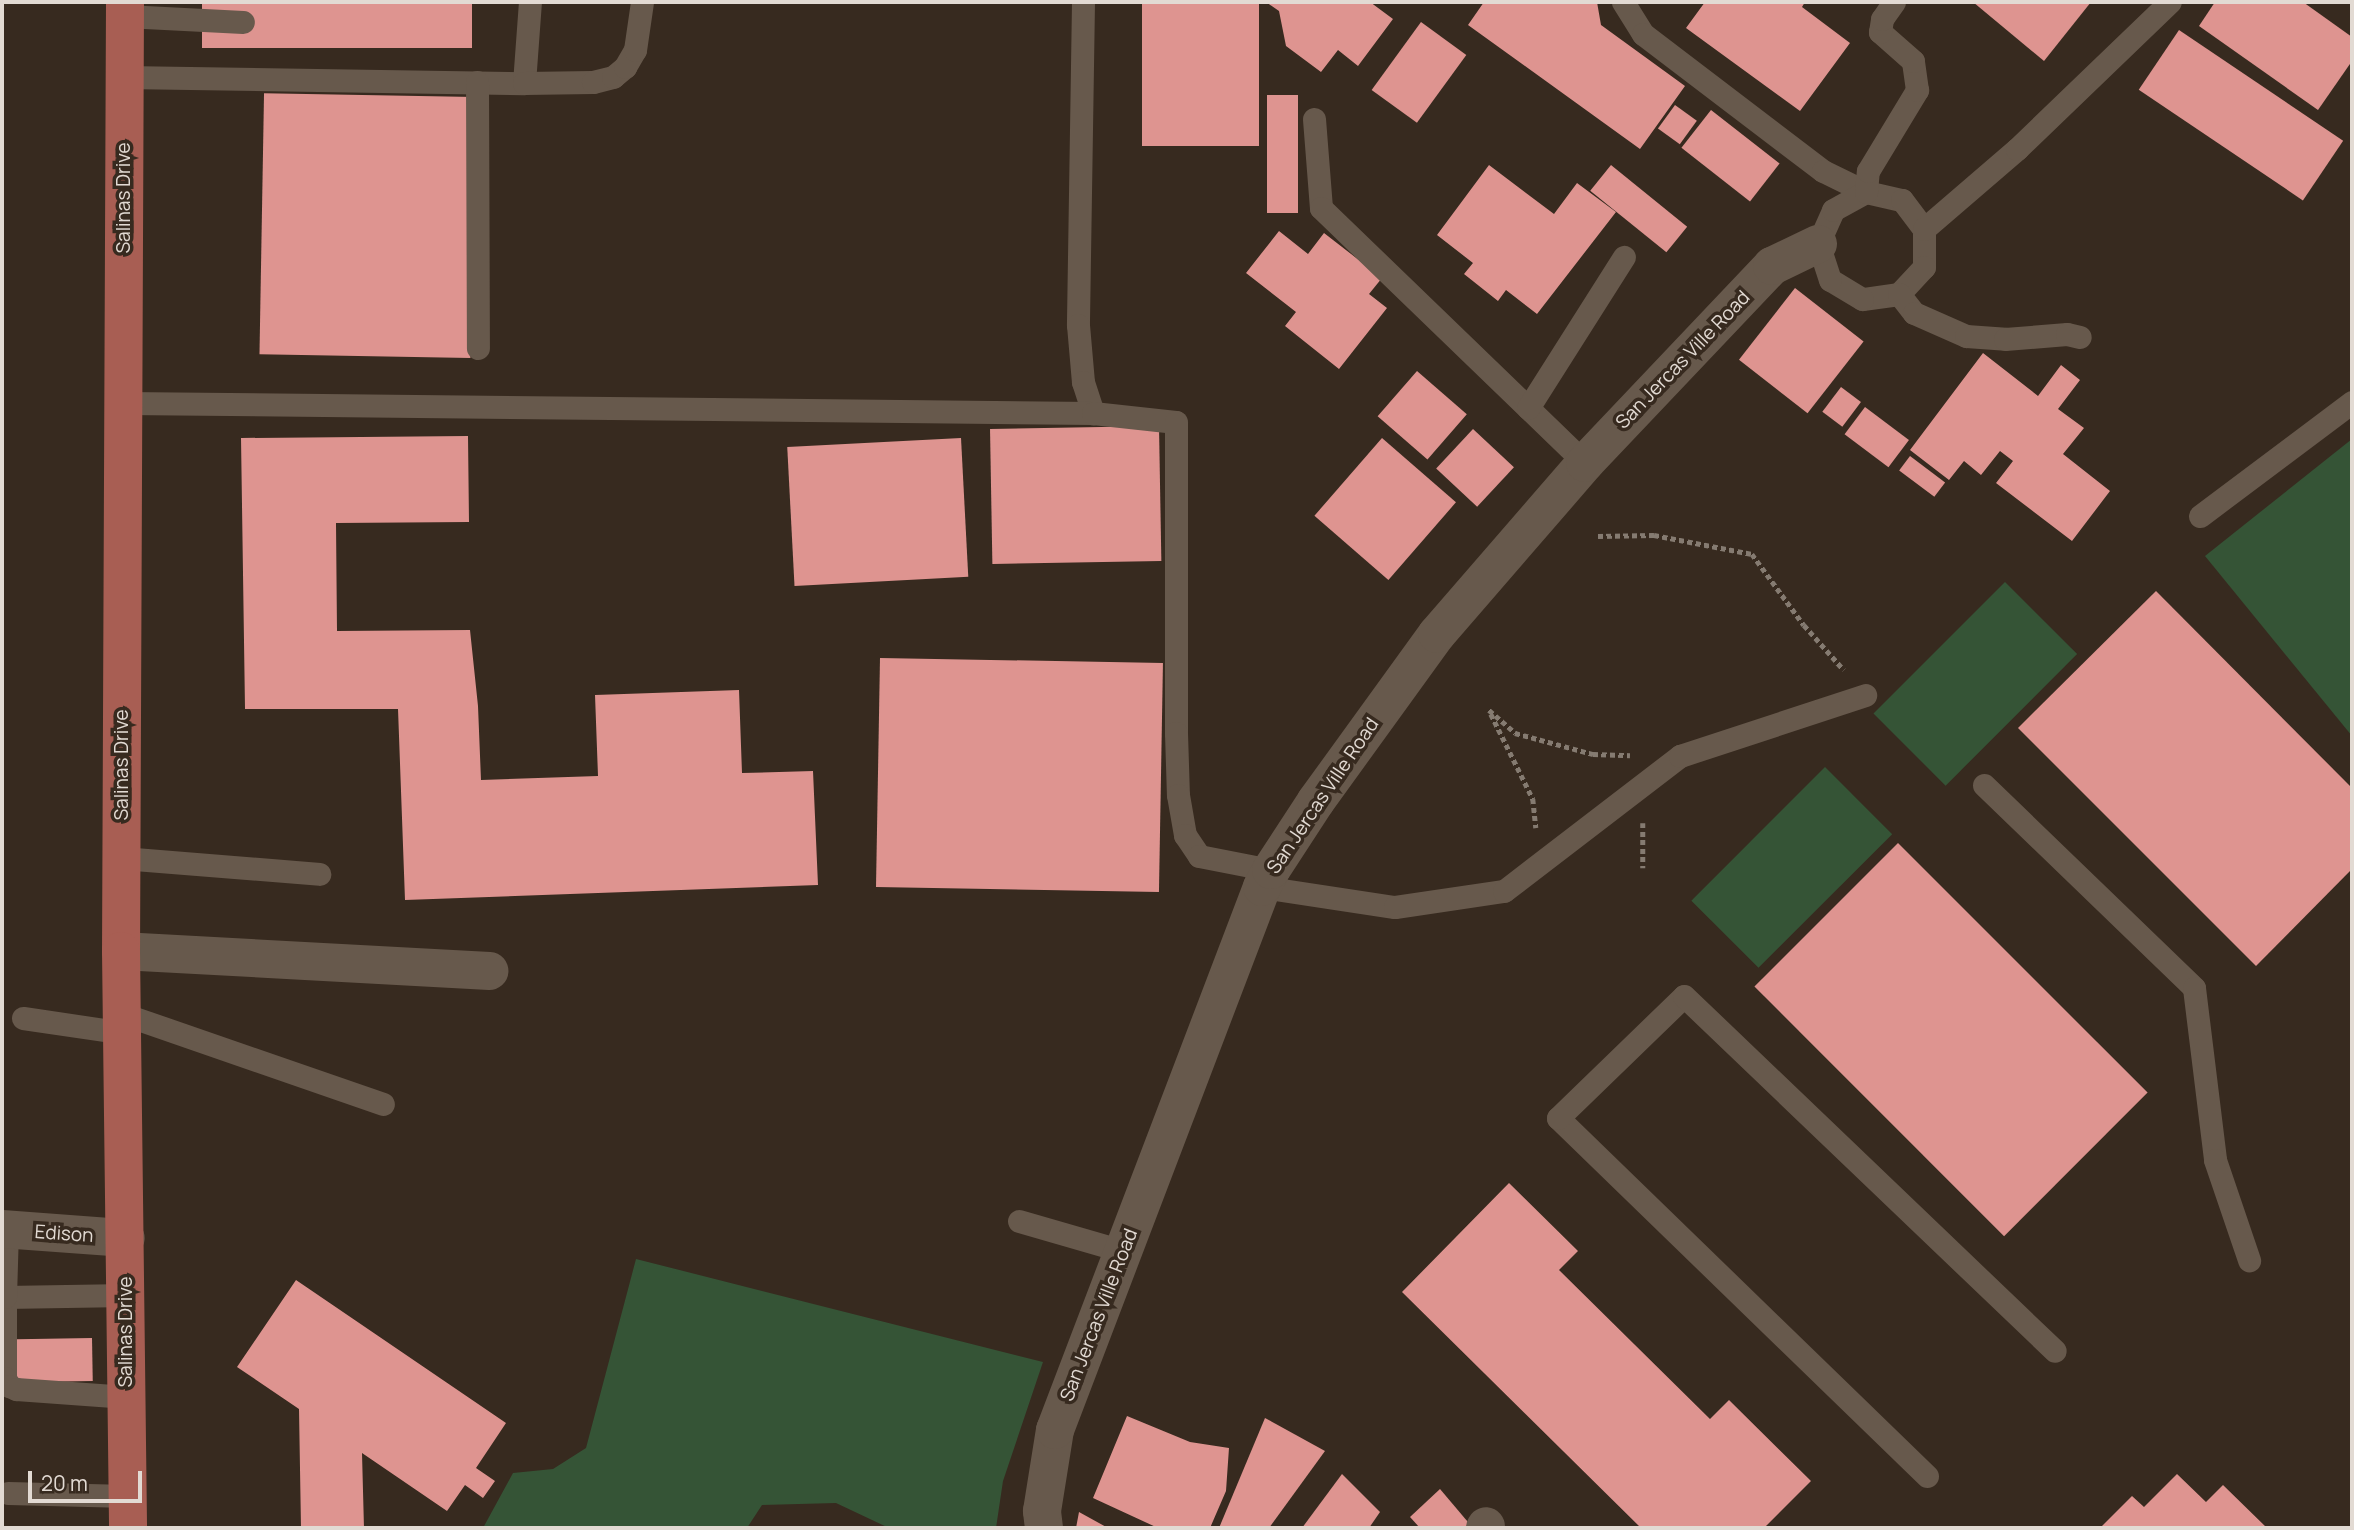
<!DOCTYPE html>
<html>
<head>
<meta charset="utf-8">
<style>
	body { margin:0 }
	#map { position:relative; width:2354px; height:1530px; overflow:hidden; background:#372a1f; font-family:Manrope,sans-serif }
	div>[style] { position:absolute }
	[style*='--x'] { left:calc(var(--x)*1px); top:calc(var(--y)*1px); width:calc(var(--w)*1px); rotate:calc(var(--a)*1deg) }
	.green>* { inset:0; background:#355436; transform-origin:0 0 }
	.building>* { inset:0; background:#de9490; transform-origin:0 0 }
	.path>* { height:4.5px; margin-top:-2.25px; transform-origin:0; background:repeating-linear-gradient(90deg,#857b71 0 5px,transparent 0 8.5px) }
	.lane>* { height:23px; margin:-11.5px; padding:0 11.5px; transform-origin:11.5px; border-radius:11.5px; background:#67594c }
	.street>* { height:38px; margin:-19px; padding:0 19px; transform-origin:19px; border-radius:19px; background:#67594c }
	.primary>* { height:38px; margin:-19px; padding:0 19px; transform-origin:19px; border-radius:19px; background:#a85e53 }
	span { translate:-50% -50%; white-space:nowrap; text-align:center; line-height:1.15; -webkit-text-stroke:7px #372a1f; paint-order:stroke }
	.street-label { font-size:19px; color:#e2dad3 }
	.frame { position:absolute; inset:0; border:4px solid #e2dad3; pointer-events:none }
	.scale { position:absolute; left:28px; top:1471px; width:114px; height:32px; box-sizing:border-box; border:4px solid #e2dad3; border-top:0; padding-left:9px; font-size:21px; line-height:24px; white-space:nowrap; color:#e2dad3; -webkit-text-stroke:5px #372a1f; paint-order:stroke }
</style>
</head>
<body>
<div id="map">
	<div class="green">
		<div style="clip-path:polygon(2352px 439px,2352px 736px,2205px 556px)"></div>
		<div style="left:2005px;top:582px;width:102px;height:186px;rotate:45deg"></div>
		<div style="left:1825px;top:767px;width:95px;height:189px;rotate:45deg"></div>
		<div style="clip-path:polygon(636px 1259px,1043px 1362px,1003px 1481px,996px 1528px,889px 1528px,836px 1503px,762px 1505px,747px 1528px,483px 1528px,513px 1473px,553px 1469px,586px 1448px)"></div>
	</div>
	<div class="building">
		<div style="left:202px;top:2px;width:270px;height:46px"></div>
		<div style="left:1142px;top:2px;width:117px;height:144px"></div>
		<div style="clip-path:polygon(1266px 2px,1370px 2px,1393px 19px,1358px 66px,1338px 50px,1321px 72px,1286px 46px,1279px 11px)"></div>
		<div style="clip-path:polygon(1484px 2px,1597px 2px,1601px 25px,1685px 86px,1640px 149px,1468px 25px)"></div>
		<div style="clip-path:polygon(1705px 2px,1805px 2px,1802px 7px,1850px 43px,1800px 111px,1686px 28px)"></div>
		<div style="clip-path:polygon(1973px 2px,2091px 2px,2044px 61px)"></div>
		<div style="clip-path:polygon(2215px 2px,2303px 2px,2352px 37px,2352px 61px,2318px 110px,2199px 26px)"></div>
		<div style="left:1421px;top:22px;width:56px;height:84px;rotate:36deg"></div>
		<div style="left:2179px;top:30px;width:198px;height:72px;rotate:34deg"></div>
		<div style="left:1267px;top:95px;width:31px;height:118px"></div>
		<div style="left:475px;top:97px;width:261px;height:211px;rotate:91deg"></div>
		<div style="left:1675px;top:105px;width:27px;height:29px;rotate:36deg"></div>
		<div style="left:1711px;top:110px;width:87px;height:48px;rotate:38deg"></div>
		<div style="clip-path:polygon(1489px 165px,1554px 214px,1577px 183px,1616px 212px,1537px 314px,1506px 290px,1498px 301px,1464px 274px,1473px 263px,1437px 235px)"></div>
		<div style="left:1611px;top:165px;width:98px;height:33px;rotate:39deg"></div>
		<div style="clip-path:polygon(1279px 231px,1308px 254px,1324px 233px,1382px 278px,1369px 294px,1387px 308px,1339px 369px,1285px 326px,1296px 312px,1246px 273px)"></div>
		<div style="left:1795px;top:288px;width:87px;height:91px;rotate:38deg"></div>
		<div style="clip-path:polygon(1983px 353px,2038px 396px,2061px 365px,2080px 380px,2058px 409px,2084px 428px,2063px 454px,2110px 491px,2072px 541px,1996px 483px,2013px 461px,2000px 451px,1981px 475px,1964px 461px,1949px 480px,1910px 450px)"></div>
		<div style="left:1417px;top:371px;width:66px;height:60px;rotate:41deg"></div>
		<div style="left:1841px;top:387px;width:25px;height:31px;rotate:37deg"></div>
		<div style="left:1865px;top:407px;width:55px;height:34px;rotate:37deg"></div>
		<div style="left:1159px;top:426px;width:135px;height:169px;rotate:89deg"></div>
		<div style="left:1473px;top:429px;width:56px;height:54px;rotate:43deg"></div>
		<div style="clip-path:polygon(468px 436px,469px 522px,336px 523px,337px 631px,470px 630px,478px 706px,481px 780px,598px 776px,595px 695px,739px 690px,742px 773px,813px 771px,818px 885px,405px 900px,398px 709px,245px 709px,241px 438px)"></div>
		<div style="left:961px;top:438px;width:139px;height:174px;rotate:87deg"></div>
		<div style="left:1382px;top:438px;width:98px;height:103px;rotate:41deg"></div>
		<div style="left:1910px;top:456px;width:44px;height:18px;rotate:37deg"></div>
		<div style="clip-path:polygon(2156px 591px,2352px 788px,2352px 869px,2256px 966px,2018px 728px)"></div>
		<div style="left:880px;top:658px;width:283px;height:229px;rotate:1deg"></div>
		<div style="left:1898px;top:843px;width:353px;height:203px;rotate:45deg"></div>
		<div style="clip-path:polygon(1509px 1183px,1578px 1251px,1559px 1270px,1710px 1419px,1729px 1400px,1811px 1481px,1764px 1528px,1641px 1528px,1402px 1292px)"></div>
		<div style="clip-path:polygon(296px 1280px,506px 1423px,476px 1468px,495px 1481px,483px 1498px,465px 1485px,447px 1511px,362px 1453px,364px 1528px,301px 1528px,299px 1409px,237px 1367px)"></div>
		<div style="left:92px;top:1338px;width:43px;height:90px;rotate:89deg"></div>
		<div style="clip-path:polygon(1127px 1416px,1190px 1442px,1229px 1448px,1226px 1491px,1210px 1528px,1158px 1528px,1093px 1498px)"></div>
		<div style="clip-path:polygon(1265px 1418px,1325px 1451px,1269px 1528px,1219px 1528px)"></div>
		<div style="clip-path:polygon(1342px 1474px,1380px 1512px,1369px 1528px,1302px 1528px)"></div>
		<div style="clip-path:polygon(2177px 1474px,2206px 1502px,2223px 1485px,2267px 1528px,2100px 1528px,2132px 1496px,2144px 1507px)"></div>
		<div style="clip-path:polygon(1440px 1489px,1473px 1528px,1420px 1528px,1410px 1517px)"></div>
		<div style="clip-path:polygon(1079px 1512px,1108px 1528px,1076px 1528px)"></div>
	</div>
	<div class="path">
		<div style="--x:1598;--y:536;--w:56;--a:-1"></div>
		<div style="--x:1654;--y:535;--w:100;--a:11"></div>
		<div style="--x:1752;--y:554;--w:88;--a:53.8"></div>
		<div style="--x:1804;--y:625;--w:60;--a:48.4"></div>
		<div style="--x:1489;--y:710;--w:35;--a:41"></div>
		<div style="--x:1515;--y:733;--w:81;--a:15.1"></div>
		<div style="--x:1593;--y:754;--w:37;--a:2"></div>
		<div style="--x:1491;--y:714;--w:95;--a:63.7"></div>
		<div style="--x:1533;--y:799;--w:29;--a:84"></div>
		<div style="--x:1643;--y:823;--w:45;--a:90"></div>
	</div>
	<div class="lane">
		<div style="--x:1083;--y:2;--w:323;--a:90.9"></div>
		<div style="--x:1078;--y:325;--w:57;--a:85"></div>
		<div style="--x:1083;--y:382;--w:33;--a:72"></div>
		<div style="--x:1623;--y:2;--w:38;--a:58"></div>
		<div style="--x:1643;--y:34;--w:226;--a:37.3"></div>
		<div style="--x:1823;--y:171;--w:48;--a:26"></div>
		<div style="--x:1866;--y:192;--w:37;--a:13"></div>
		<div style="--x:1902;--y:200;--w:36;--a:53"></div>
		<div style="--x:1924;--y:229;--w:38;--a:90"></div>
		<div style="--x:1924;--y:267;--w:37;--a:133"></div>
		<div style="--x:1899;--y:294;--w:37;--a:172"></div>
		<div style="--x:1862;--y:299;--w:37;--a:-149"></div>
		<div style="--x:1830;--y:280;--w:38;--a:-108"></div>
		<div style="--x:1818;--y:244;--w:37;--a:-66"></div>
		<div style="--x:1833;--y:210;--w:38;--a:-29"></div>
		<div style="--x:125;--y:16;--w:118;--a:2.9"></div>
		<div style="--x:124;--y:77;--w:400;--a:0.9"></div>
		<div style="--x:524;--y:83;--w:81;--a:-85.8"></div>
		<div style="--x:477;--y:82;--w:266;--a:89.8"></div>
		<div style="--x:524;--y:83;--w:69;--a:-0.8"></div>
		<div style="--x:593;--y:82;--w:21;--a:-14"></div>
		<div style="--x:613;--y:77;--w:16;--a:-40"></div>
		<div style="--x:625;--y:67;--w:20;--a:-60"></div>
		<div style="--x:635;--y:50;--w:49;--a:-81.7"></div>
		<div style="--x:1314;--y:119;--w:89;--a:85.5"></div>
		<div style="--x:1321;--y:208;--w:367;--a:44"></div>
		<div style="--x:1866;--y:192;--w:21;--a:-85"></div>
		<div style="--x:1868;--y:171;--w:95;--a:-58.8"></div>
		<div style="--x:1917;--y:90;--w:29;--a:-98"></div>
		<div style="--x:1913;--y:61;--w:44;--a:-138.7"></div>
		<div style="--x:1880;--y:32;--w:13;--a:-81"></div>
		<div style="--x:1882;--y:19;--w:21;--a:-55"></div>
		<div style="--x:1924;--y:229;--w:123;--a:-40.7"></div>
		<div style="--x:2017;--y:149;--w:212;--a:-43.9"></div>
		<div style="--x:1899;--y:294;--w:24;--a:52"></div>
		<div style="--x:1914;--y:313;--w:57;--a:23.9"></div>
		<div style="--x:1966;--y:336;--w:39;--a:4"></div>
		<div style="--x:2005;--y:339;--w:62;--a:-4.6"></div>
		<div style="--x:2067;--y:334;--w:13;--a:13"></div>
		<div style="--x:124;--y:403;--w:969;--a:0.59"></div>
		<div style="--x:1093;--y:413;--w:83;--a:6.2"></div>
		<div style="--x:1176;--y:422;--w:311;--a:90"></div>
		<div style="--x:1176;--y:733;--w:62;--a:88.2"></div>
		<div style="--x:1178;--y:795;--w:41;--a:80.1"></div>
		<div style="--x:1185;--y:835;--w:25;--a:56"></div>
		<div style="--x:1199;--y:856;--w:73;--a:11"></div>
		<div style="--x:1528;--y:408;--w:179;--a:-57.6"></div>
		<div style="--x:2200;--y:516;--w:190;--a:-36.9"></div>
		<div style="--x:1984;--y:785;--w:292;--a:44"></div>
		<div style="--x:2194;--y:988;--w:173;--a:83"></div>
		<div style="--x:2215;--y:1160;--w:106;--a:71.2"></div>
		<div style="--x:122;--y:858;--w:198;--a:4.6"></div>
		<div style="--x:1262;--y:887;--w:134;--a:8.6"></div>
		<div style="--x:1395;--y:907;--w:110;--a:-8.4"></div>
		<div style="--x:1504;--y:891;--w:222;--a:-37.5"></div>
		<div style="--x:1680;--y:756;--w:195;--a:-18.2"></div>
		<div style="--x:123;--y:1014;--w:275;--a:19.1"></div>
		<div style="--x:23;--y:1018;--w:102;--a:8.4"></div>
		<div style="--x:1019;--y:1221;--w:108;--a:16.1"></div>
		<div style="--x:127;--y:1295;--w:122;--a:179.1"></div>
		<div style="--x:5;--y:1297;--w:81;--a:90"></div>
		<div style="--x:5;--y:1378;--w:9;--a:63"></div>
		<div style="--x:9;--y:1386;--w:8;--a:23"></div>
		<div style="--x:16;--y:1389;--w:111;--a:4.1"></div>
		<div style="--x:5;--y:1297;--w:68;--a:-88.3"></div>
		<div style="--x:1927;--y:1476;--w:514;--a:-135.87"></div>
		<div style="--x:1558;--y:1118;--w:175;--a:-44.1"></div>
		<div style="--x:1684;--y:996;--w:513;--a:43.74"></div>
		<div style="--x:8;--y:1493;--w:120;--a:1.4"></div>
	</div>
	<div class="street">
		<div style="--x:121;--y:951;--w:369;--a:3.1"></div>
		<div style="--x:2;--y:1229;--w:124;--a:4.2"></div>
		<div style="--x:1044;--y:1528;--w:17;--a:-97"></div>
		<div style="--x:1042;--y:1511;--w:82;--a:-80.9"></div>
		<div style="--x:1055;--y:1430;--w:581;--a:-69.13"></div>
		<div style="--x:1262;--y:887;--w:19;--a:-62"></div>
		<div style="--x:1271;--y:870;--w:82;--a:-56.9"></div>
		<div style="--x:1316;--y:801;--w:206;--a:-54.1"></div>
		<div style="--x:1437;--y:634;--w:226;--a:-49.1"></div>
		<div style="--x:1585;--y:463;--w:272;--a:-46.5"></div>
		<div style="--x:1772;--y:266;--w:51;--a:-25.6"></div>
		<div style="--x:1485;--y:1528;--w:2;--a:-63"></div>
	</div>
	<div class="primary">
		<div style="--x:125;--y:2;--w:949;--a:90.24"></div>
		<div style="--x:121;--y:951;--w:577;--a:89.3"></div>
	</div>
	<div class="street-label">
		<span style="left:124px;top:198px;rotate:-90deg">Salinas Drive</span>
		<span style="left:1683px;top:360px;rotate:-46deg">San Jercas Ville Road</span>
		<span style="left:122px;top:765px;rotate:-90deg">Salinas Drive</span>
		<span style="left:1323px;top:796px;rotate:-56deg">San Jercas Ville Road</span>
		<span style="left:64px;top:1234px;rotate:4deg">Edison</span>
		<span style="left:1099px;top:1315px;rotate:-69deg">San Jercas Ville Road</span>
		<span style="left:126px;top:1332px;rotate:-90deg">Salinas Drive</span>
	</div>
	<div class="frame"></div>
	<div class="scale">20 m</div>
</div>
</body>
</html>
